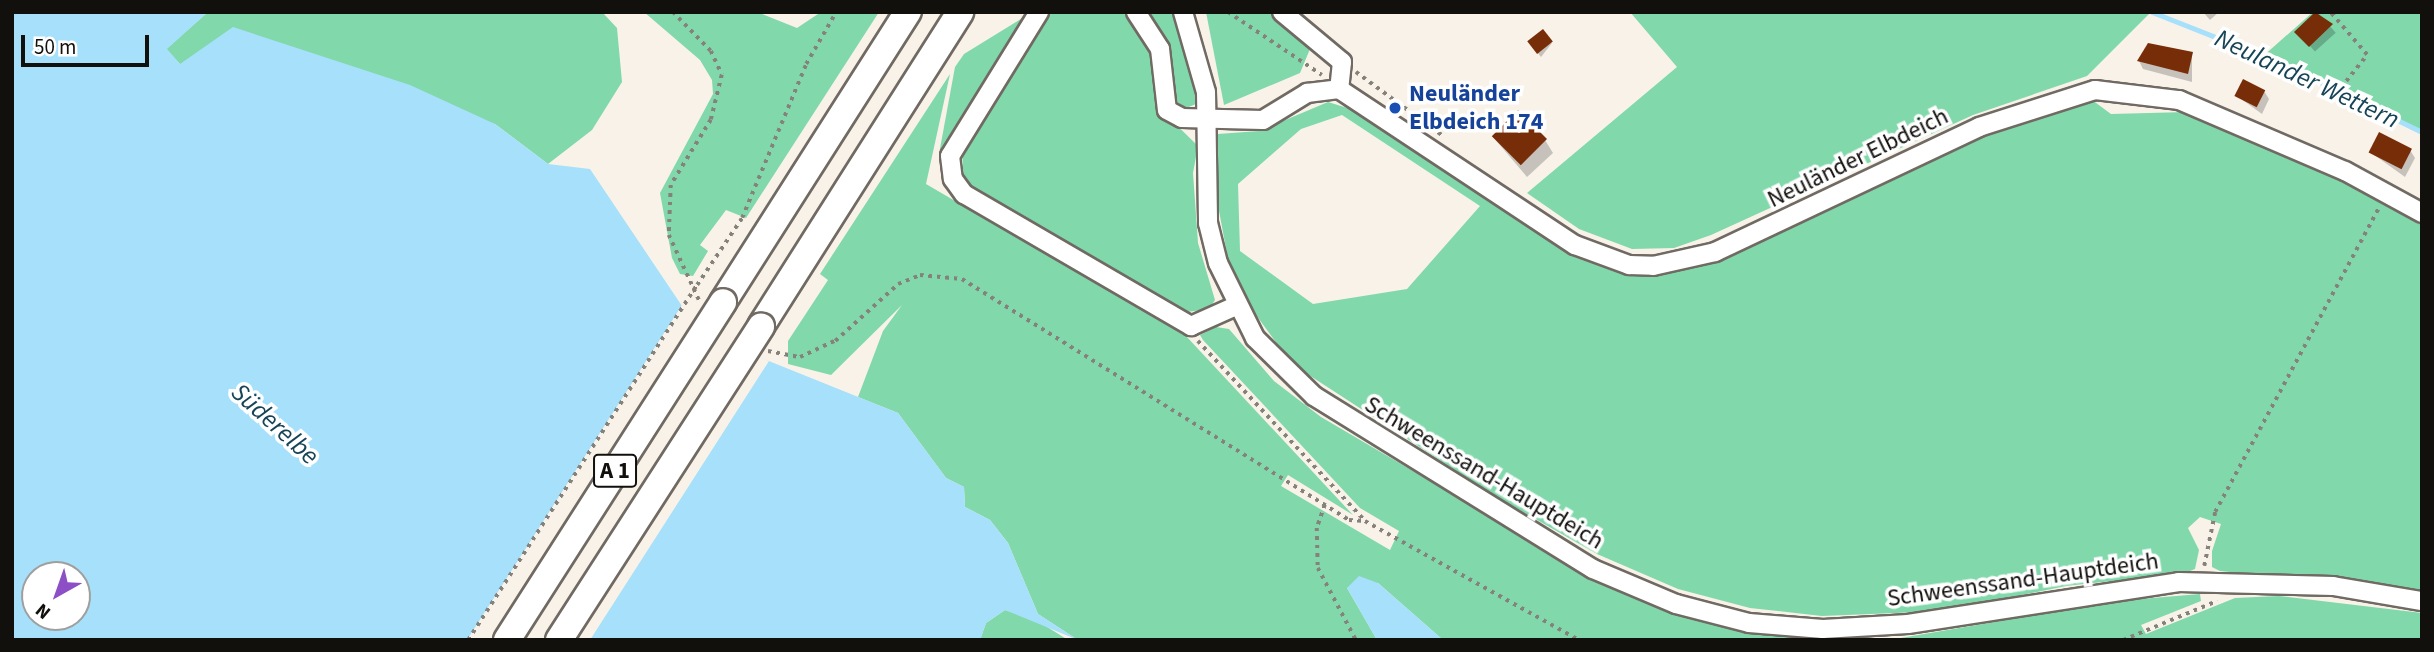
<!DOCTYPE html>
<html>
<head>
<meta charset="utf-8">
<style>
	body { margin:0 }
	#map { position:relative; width:2434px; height:652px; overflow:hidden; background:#f8f2e9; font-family:"Source Sans 3",sans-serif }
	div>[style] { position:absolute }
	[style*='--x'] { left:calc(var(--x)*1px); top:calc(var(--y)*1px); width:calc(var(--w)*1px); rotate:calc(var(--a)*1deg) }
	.green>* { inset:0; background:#81d8aa }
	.water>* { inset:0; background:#a6e0fa }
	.pier>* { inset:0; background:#f8f2e9 }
	.shadow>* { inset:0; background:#0003; transform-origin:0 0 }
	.stream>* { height:5px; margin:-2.5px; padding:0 2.5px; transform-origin:2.5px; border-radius:2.5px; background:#a6e0fa }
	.building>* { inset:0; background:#782d09; transform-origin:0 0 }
	.path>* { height:3.5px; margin-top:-1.75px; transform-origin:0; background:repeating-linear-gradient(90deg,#85817b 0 3.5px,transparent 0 8.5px) }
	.roads { filter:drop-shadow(2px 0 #706a63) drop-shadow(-2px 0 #706a63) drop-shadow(0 2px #706a63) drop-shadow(0 -2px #706a63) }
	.minor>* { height:18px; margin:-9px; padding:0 9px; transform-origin:9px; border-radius:9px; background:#fff }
	.highway>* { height:26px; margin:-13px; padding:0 13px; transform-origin:13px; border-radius:13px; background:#fff }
	.path-bridge>* { height:3.5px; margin-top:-1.75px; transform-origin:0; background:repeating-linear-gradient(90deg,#85817b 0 3.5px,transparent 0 8.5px) }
	.bridges { filter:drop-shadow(2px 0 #706a63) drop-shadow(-2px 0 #706a63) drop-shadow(0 2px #706a63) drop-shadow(0 -2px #706a63) }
	.highway-bridge>* { height:26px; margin:-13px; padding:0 13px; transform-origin:13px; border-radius:13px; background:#fff }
	.dots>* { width:19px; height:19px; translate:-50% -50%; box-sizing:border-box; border:4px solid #fff; border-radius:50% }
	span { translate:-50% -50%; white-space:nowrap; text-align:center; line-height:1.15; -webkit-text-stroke:7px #fff; paint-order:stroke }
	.shield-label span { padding:2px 5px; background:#fff; border:2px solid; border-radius:5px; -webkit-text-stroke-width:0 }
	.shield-label { font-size:23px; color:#12100d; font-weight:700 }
	.transit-label { font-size:24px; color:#164399; font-weight:700 }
	.left { translate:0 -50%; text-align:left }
	.street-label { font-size:24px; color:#12100d }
	.water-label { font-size:26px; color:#164456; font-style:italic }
	.frame { position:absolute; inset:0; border:14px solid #12100d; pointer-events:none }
	.north { position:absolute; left:21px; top:561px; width:70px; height:70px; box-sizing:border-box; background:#fff; border:2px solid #a09f9e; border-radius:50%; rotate:220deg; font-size:19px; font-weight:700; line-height:28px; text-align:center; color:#12100d }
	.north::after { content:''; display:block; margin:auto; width:24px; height:32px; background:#8c4fc6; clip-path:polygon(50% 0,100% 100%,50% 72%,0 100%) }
	.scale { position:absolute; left:21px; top:35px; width:128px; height:32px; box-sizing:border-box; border:4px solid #12100d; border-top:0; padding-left:9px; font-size:21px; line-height:24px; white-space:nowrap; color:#12100d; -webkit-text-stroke:5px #fff; paint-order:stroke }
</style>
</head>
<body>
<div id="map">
	<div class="green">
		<div style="clip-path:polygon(208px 12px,602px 12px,617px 28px,622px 82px,592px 130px,548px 164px,495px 124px,180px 64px,166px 49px)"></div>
		<div style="clip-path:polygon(644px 12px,757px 12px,797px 28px,821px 12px,879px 12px,746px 218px,726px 210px,700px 245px,708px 251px,693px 276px,680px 274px,672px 258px,660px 193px,713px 94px,712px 80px,700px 60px)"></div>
		<div style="clip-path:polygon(1032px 12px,939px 154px,955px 67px,964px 54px)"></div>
		<div style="clip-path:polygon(1047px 12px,1125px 12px,1152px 46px,1156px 105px,1198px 146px,1193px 173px,1198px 243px,1215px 300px,1209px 309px,1187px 312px,987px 200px,962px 177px,963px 147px)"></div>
		<div style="clip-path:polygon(1146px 12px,1174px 12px,1194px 71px,1196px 104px,1186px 108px,1173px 99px,1163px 36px)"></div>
		<div style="clip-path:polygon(1206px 12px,1282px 12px,1315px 37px,1300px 73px,1224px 105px)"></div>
		<div style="clip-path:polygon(1630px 12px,2151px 12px,2087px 76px,1973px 115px,1711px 235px,1674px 248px,1632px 249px,1579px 229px,1527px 193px,1677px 67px)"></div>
		<div style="clip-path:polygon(2313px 12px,2422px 12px,2422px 130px,2261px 58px)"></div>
		<div style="clip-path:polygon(950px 74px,926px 184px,1186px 336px,1353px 515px,1288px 475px,1281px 486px,1390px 550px,1399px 531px,1360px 508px,1203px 340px,1200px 335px,1216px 327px,1229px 329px,1274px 381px,1321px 417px,1609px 586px,1697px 618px,1843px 640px,1443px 640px,1378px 583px,1347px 588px,1377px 640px,1078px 640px,1038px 614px,1008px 543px,990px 520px,965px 507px,964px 487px,946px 478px,898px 413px,858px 397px,883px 331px,902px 305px,831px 375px,788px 364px,788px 341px,828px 280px,820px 274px)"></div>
		<div style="clip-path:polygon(evenodd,2092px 100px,2111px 114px,2187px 112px,2327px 171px,2422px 221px,2422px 592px,2220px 571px,2212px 567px,2212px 551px,2221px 524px,2200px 517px,2188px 528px,2199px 550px,2195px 569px,2185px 573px,2066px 586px,1944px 611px,1822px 616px,1750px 608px,1678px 589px,1597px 554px,1495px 496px,1292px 364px,1245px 300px,1228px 259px,1214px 184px,1218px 134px,1259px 131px,1328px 102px,1357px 111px,1620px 271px,1666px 272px,1715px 260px,2037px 112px,2092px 100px,1342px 115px,1480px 206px,1407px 289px,1313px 304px,1240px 251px,1238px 184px,1301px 129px,1342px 115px)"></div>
		<div style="clip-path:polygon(2200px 594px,2201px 601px,2141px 625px,2146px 634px,2235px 598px,2279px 596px,2422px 613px,2422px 640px,1889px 640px,2117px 601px)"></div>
		<div style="clip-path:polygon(1005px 610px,1036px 620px,1068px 640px,980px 640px,986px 623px)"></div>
	</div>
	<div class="water">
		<div style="clip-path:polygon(evenodd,12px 12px,208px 12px,167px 49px,180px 64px,233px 27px,410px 85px,495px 124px,548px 164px,590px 169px,682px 306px,714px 339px,898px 413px,946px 478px,964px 487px,965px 507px,990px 520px,1008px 543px,1038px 614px,1078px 640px,1005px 610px,986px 623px,980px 640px,12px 640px,12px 12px,35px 575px,77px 575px,77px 617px,35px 617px,35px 575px)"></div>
		<div style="clip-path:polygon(1359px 576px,1378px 583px,1443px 640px,1377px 640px,1347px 588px)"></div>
	</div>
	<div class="pier">
		<div style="clip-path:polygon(684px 302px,716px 336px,769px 361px,590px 640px,467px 640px)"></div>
	</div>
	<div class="shadow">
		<div style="clip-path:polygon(2203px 12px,2219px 12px,2210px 20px)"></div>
		<div style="left:2317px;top:12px;width:28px;height:28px;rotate:48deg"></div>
		<div style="clip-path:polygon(1552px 43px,1541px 57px,1532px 46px)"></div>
		<div style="clip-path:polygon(2192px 54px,2192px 82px,2143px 69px,2139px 61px)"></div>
		<div style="clip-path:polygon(2264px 91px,2269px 99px,2262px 114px,2237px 96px)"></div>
		<div style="clip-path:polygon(1493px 137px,1545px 140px,1553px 153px,1527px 177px)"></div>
		<div style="clip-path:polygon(2410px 150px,2415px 158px,2405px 177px,2370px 152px)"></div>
	</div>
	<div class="stream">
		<div style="--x:2152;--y:12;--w:136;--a:21.5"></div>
		<div style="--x:2279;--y:62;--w:159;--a:26.1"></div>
	</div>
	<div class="building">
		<div style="clip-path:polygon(2315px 12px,2333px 24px,2309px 47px,2294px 32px)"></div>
		<div style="left:1543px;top:29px;width:16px;height:20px;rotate:52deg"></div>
		<div style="clip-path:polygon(2148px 43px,2193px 52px,2188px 74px,2137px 61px)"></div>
		<div style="left:2243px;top:79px;width:25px;height:19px;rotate:27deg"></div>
		<div style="left:1518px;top:110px;width:41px;height:37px;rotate:45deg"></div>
		<div style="left:2379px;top:132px;width:37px;height:23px;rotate:27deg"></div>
	</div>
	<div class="path">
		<div style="--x:673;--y:12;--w:54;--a:45.7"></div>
		<div style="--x:711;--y:51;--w:26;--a:65"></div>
		<div style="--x:722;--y:75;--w:46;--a:103.7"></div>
		<div style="--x:711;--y:120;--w:76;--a:121.6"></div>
		<div style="--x:671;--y:185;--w:50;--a:92.3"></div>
		<div style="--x:669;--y:235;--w:74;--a:65.2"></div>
		<div style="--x:767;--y:12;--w:13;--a:0"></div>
		<div style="--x:1228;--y:12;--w:113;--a:33.8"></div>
		<div style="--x:1356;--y:72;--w:108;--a:36.3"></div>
		<div style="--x:2330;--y:101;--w:59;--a:-51.2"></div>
		<div style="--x:2367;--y:55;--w:57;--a:-130.7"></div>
		<div style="--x:697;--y:285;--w:81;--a:-56.1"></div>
		<div style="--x:742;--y:218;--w:167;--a:-67.4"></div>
		<div style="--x:806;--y:64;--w:60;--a:-60"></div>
		<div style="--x:1198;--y:341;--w:246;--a:47.1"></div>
		<div style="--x:1365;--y:521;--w:245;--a:29.1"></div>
		<div style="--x:768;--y:351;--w:33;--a:11"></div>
		<div style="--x:800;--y:357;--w:38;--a:-25"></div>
		<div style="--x:835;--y:341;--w:85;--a:-42.1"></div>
		<div style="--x:898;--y:284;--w:24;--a:-22"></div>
		<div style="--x:920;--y:275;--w:42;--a:5.4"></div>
		<div style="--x:962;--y:279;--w:456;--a:31.9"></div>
		<div style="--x:1349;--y:520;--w:16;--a:4"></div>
		<div style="--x:1325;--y:505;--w:24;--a:109"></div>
		<div style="--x:1317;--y:528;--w:40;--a:88.6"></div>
		<div style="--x:1318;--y:568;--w:81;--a:62.2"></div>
		<div style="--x:2204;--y:566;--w:55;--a:-78.5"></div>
		<div style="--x:2215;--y:512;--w:346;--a:-61.7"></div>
		<div style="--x:2123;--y:640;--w:102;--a:-22.5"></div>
	</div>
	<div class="roads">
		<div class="minor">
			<div style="--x:1039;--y:12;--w:169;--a:121.7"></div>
			<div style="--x:950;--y:156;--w:23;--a:83"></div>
			<div style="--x:953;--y:179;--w:19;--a:54"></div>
			<div style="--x:964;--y:194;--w:263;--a:30.2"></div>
			<div style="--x:1191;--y:326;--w:49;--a:-24"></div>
			<div style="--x:1136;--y:12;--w:44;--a:57"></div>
			<div style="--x:1160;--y:49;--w:61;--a:83.5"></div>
			<div style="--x:1167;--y:110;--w:17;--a:28"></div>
			<div style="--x:1182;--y:118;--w:81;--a:1.4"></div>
			<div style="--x:1263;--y:120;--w:52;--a:-31.5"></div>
			<div style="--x:1307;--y:93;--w:32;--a:-7"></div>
			<div style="--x:1339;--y:89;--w:283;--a:33.5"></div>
			<div style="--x:1575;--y:245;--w:58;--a:20.3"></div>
			<div style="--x:1629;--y:265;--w:24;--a:2"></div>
			<div style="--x:1653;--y:266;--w:64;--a:-12.7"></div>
			<div style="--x:1715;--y:252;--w:292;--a:-25.3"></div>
			<div style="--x:1979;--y:127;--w:122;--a:-17.7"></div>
			<div style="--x:2095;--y:90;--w:85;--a:6.8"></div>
			<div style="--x:2179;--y:100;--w:181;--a:23.2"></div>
			<div style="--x:2345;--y:171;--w:88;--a:28.6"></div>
			<div style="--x:1183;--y:12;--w:83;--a:74"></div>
			<div style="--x:1206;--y:92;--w:131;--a:89.1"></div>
			<div style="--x:1208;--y:223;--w:41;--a:76"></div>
			<div style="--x:1218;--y:263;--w:84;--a:63.7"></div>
			<div style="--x:1255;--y:338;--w:83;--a:44.5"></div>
			<div style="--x:1314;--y:396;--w:328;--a:31.8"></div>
			<div style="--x:1593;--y:569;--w:90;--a:22.9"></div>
			<div style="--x:1676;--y:604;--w:75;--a:14.6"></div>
			<div style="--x:1749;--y:623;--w:74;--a:4.6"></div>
			<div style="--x:1823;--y:629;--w:85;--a:-3.4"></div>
			<div style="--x:1908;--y:624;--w:274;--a:-8.8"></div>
			<div style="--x:2179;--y:582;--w:154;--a:1.5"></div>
			<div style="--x:2333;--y:586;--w:90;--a:9.6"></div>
			<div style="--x:1282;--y:12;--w:78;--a:39.8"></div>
			<div style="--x:1342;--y:62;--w:27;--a:96"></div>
		</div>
		<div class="highway">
			<div style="--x:723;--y:302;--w:344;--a:-57.5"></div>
			<div style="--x:761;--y:326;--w:372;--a:-57.6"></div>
		</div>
	</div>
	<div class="path-bridge">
		<div style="--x:468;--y:640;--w:422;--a:-57.2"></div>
	</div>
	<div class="bridges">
		<div class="highway-bridge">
			<div style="--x:507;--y:640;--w:401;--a:-57.4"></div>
			<div style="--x:559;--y:640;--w:373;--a:-57.2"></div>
		</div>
	</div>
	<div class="dots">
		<div style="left:1395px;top:108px;background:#1a4fb4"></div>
	</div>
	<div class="shield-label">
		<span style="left:615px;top:471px">A 1</span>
	</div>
	<div class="transit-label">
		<span class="left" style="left:1409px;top:108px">Neuländer<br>Elbdeich 174</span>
	</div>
	<div class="street-label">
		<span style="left:1858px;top:158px;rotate:-26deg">Neuländer Elbdeich</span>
		<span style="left:1484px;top:473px;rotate:31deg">Schweenssand-Hauptdeich</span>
		<span style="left:2023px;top:580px;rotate:-8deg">Schweenssand-Hauptdeich</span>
	</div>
	<div class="water-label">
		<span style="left:2307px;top:79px;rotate:25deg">Neulander Wettern</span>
		<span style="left:275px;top:424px;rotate:42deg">Süderelbe</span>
	</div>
	<div class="frame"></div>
	<div class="north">N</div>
	<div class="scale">50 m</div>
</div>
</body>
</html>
